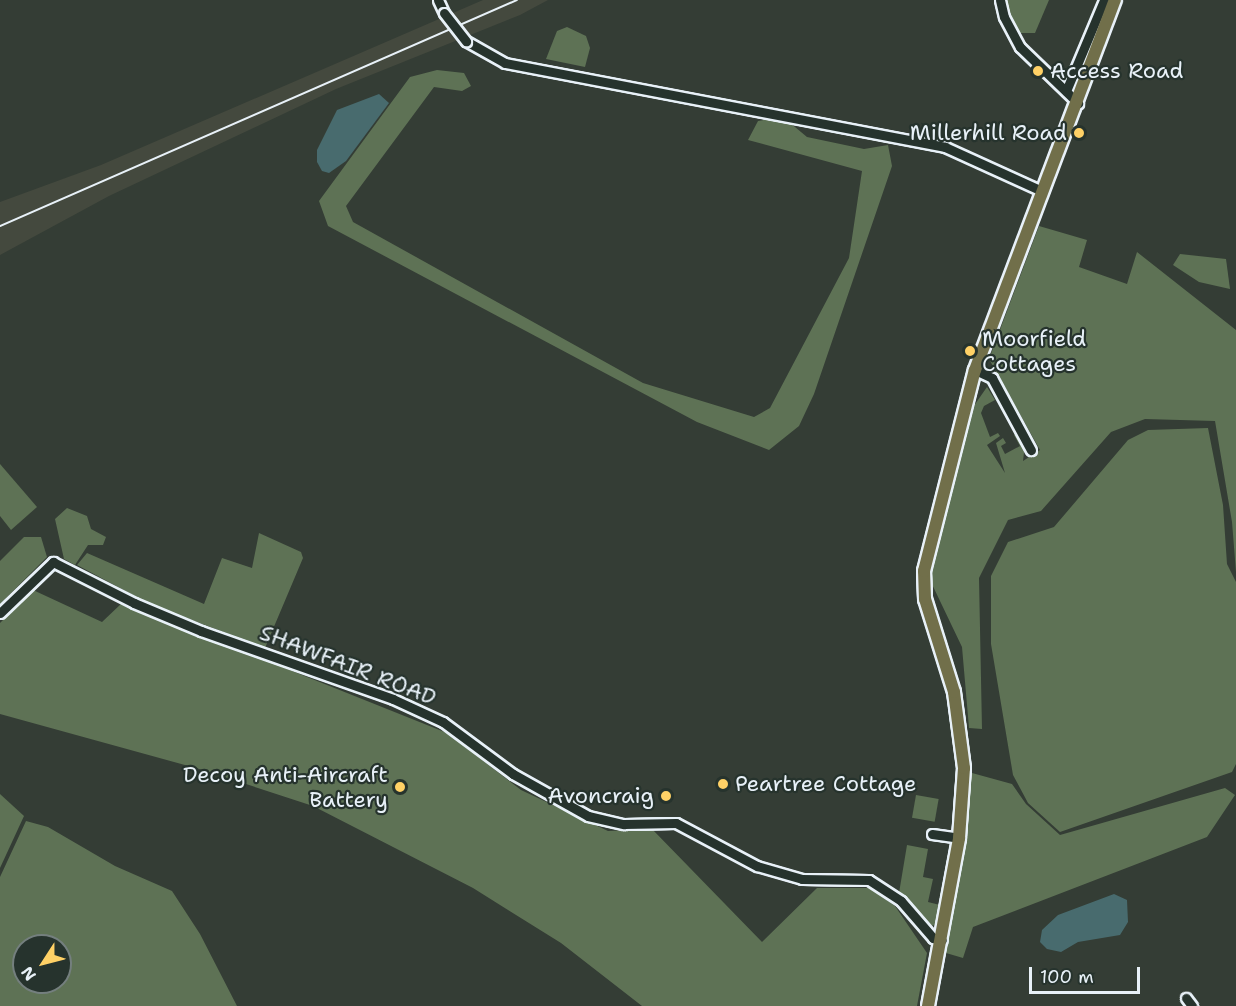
<!DOCTYPE html>
<html>
<head>
<meta charset="utf-8">
<style>
	body { margin:0 }
	#map { position:relative; width:1236px; height:1006px; overflow:hidden; background:#343d35; font-family:"Shantell Sans",sans-serif }
	div>[style] { position:absolute }
	[style*='--x'] { left:calc(var(--x)*1px); top:calc(var(--y)*1px); width:calc(var(--w)*1px); rotate:calc(var(--a)*1deg) }
	.built>* { inset:0; background:#44493e }
	.green>* { inset:0; background:#5e7255; transform-origin:0 0 }
	.water>* { inset:0; background:#486b6e }
	.roads { filter:drop-shadow(2px 0 #e8f1f8) drop-shadow(-2px 0 #e8f1f8) drop-shadow(0 2px #e8f1f8) drop-shadow(0 -2px #e8f1f8) }
	.minor>* { height:9px; margin:-4.5px; padding:0 4.5px; transform-origin:4.5px; border-radius:4.5px; background:#26332d }
	.major>* { height:12px; margin:-6px; padding:0 6px; transform-origin:6px; border-radius:6px; background:#716f4a }
	.rail>* { height:2px; margin:-1px; padding:0 1px; transform-origin:1px; border-radius:1px; background:#e8f1f8 }
	.bridges { filter:drop-shadow(2px 0 #e8f1f8) drop-shadow(-2px 0 #e8f1f8) drop-shadow(0 2px #e8f1f8) drop-shadow(0 -2px #e8f1f8) }
	.minor-bridge>* { height:9px; margin:-4.5px; padding:0 4.5px; transform-origin:4.5px; border-radius:4.5px; background:#26332d }
	.dots>* { width:16px; height:16px; translate:-50% -50%; box-sizing:border-box; border:3px solid #26332d; border-radius:50% }
	span { translate:-50% -50%; white-space:nowrap; text-align:center; line-height:1.15; -webkit-text-stroke:4.5px #26332d; paint-order:stroke }
	.poi-label { font-size:22px; color:#e8f1f8 }
	.left { translate:0 -50%; text-align:left }
	.right { translate:-100% -50%; text-align:right }
	.street-label { font-size:22px; color:#e8f1f8 }
	.north { position:absolute; left:12px; top:934px; width:60px; height:60px; box-sizing:border-box; background:#26332d; border:2px solid #747f7e; border-radius:50%; rotate:234deg; font-size:16px; font-weight:700; line-height:24px; text-align:center; color:#e8f1f8 }
	.north::after { content:''; display:block; margin:auto; width:21px; height:27px; background:#ffd166; clip-path:polygon(50% 0,100% 100%,50% 72%,0 100%) }
	.scale { position:absolute; left:1029px; top:967px; width:111px; height:27px; box-sizing:border-box; border:3px solid #e8f1f8; border-top:0; padding-left:8px; font-size:18px; line-height:21px; white-space:nowrap; color:#e8f1f8; -webkit-text-stroke:4px #26332d; paint-order:stroke }
</style>
</head>
<body>
<div id="map">
	<div class="built">
		<div style="clip-path:polygon(483px 0,548px 0,520px 15px,336px 89px,109px 196px,0 255px,0 202px,101px 165px)"></div>
	</div>
	<div class="green">
		<div style="clip-path:polygon(1003px 0,1049px 0,1035px 33px,1016px 33px)"></div>
		<div style="clip-path:polygon(567px 27px,586px 36px,590px 48px,585px 67px,546px 59px,557px 31px)"></div>
		<div style="clip-path:polygon(437px 70px,464px 73px,471px 86px,462px 91px,434px 87px,346px 206px,353px 222px,643px 383px,754px 417px,770px 408px,849px 258px,862px 171px,748px 140px,758px 121px,783px 117px,807px 137px,864px 149px,888px 145px,892px 166px,814px 394px,799px 426px,769px 450px,697px 422px,328px 226px,319px 201px,410px 77px)"></div>
		<div style="clip-path:polygon(1039px 226px,1087px 240px,1079px 267px,1127px 284px,1137px 252px,1236px 330px,1236px 572px,1232px 522px,1215px 421px,1145px 419px,1111px 432px,1041px 511px,1008px 520px,979px 578px,982px 729px,969px 728px,962px 647px,929px 578px,971px 410px,987px 387px,995px 400px,984px 406px,981px 413px,990px 437px,998px 433px,1000px 436px,987px 445px,1005px 473px,996px 443px,1003px 438px,1006px 443px,1001px 446px,1005px 454px,1020px 446px,1014px 435px,1018px 432px,1025px 444px,1023px 461px,1040px 450px,989px 359px)"></div>
		<div style="clip-path:polygon(1180px 254px,1226px 259px,1230px 289px,1199px 282px,1173px 265px)"></div>
		<div style="clip-path:polygon(1208px 428px,1223px 505px,1227px 564px,1236px 582px,1236px 764px,1232px 772px,1060px 832px,1028px 803px,1013px 775px,991px 644px,991px 576px,1008px 542px,1054px 527px,1128px 440px,1148px 430px)"></div>
		<div style="clip-path:polygon(0 464px,37px 507px,11px 530px,0 516px)"></div>
		<div style="clip-path:polygon(67px 508px,87px 516px,91px 529px,106px 537px,103px 545px,88px 545px,75px 565px,64px 559px,55px 519px)"></div>
		<div style="clip-path:polygon(259px 533px,301px 552px,303px 558px,265px 648px,150px 604px,77px 565px,87px 553px,204px 604px,222px 558px,252px 568px)"></div>
		<div style="clip-path:polygon(24px 537px,41px 537px,47px 557px,0 604px,0 561px)"></div>
		<div style="clip-path:polygon(33px 590px,102px 622px,122px 603px,447px 733px,521px 790px,608px 831px,652px 829px,762px 942px,817px 888px,871px 888px,895px 906px,927px 953px,917px 1006px,642px 1006px,561px 943px,473px 888px,313px 806px,203px 770px,0 714px,0 623px)"></div>
		<div style="clip-path:polygon(972px 773px,1012px 784px,1026px 804px,1060px 835px,1225px 788px,1235px 795px,1207px 837px,973px 927px,963px 958px,946px 953px)"></div>
		<div style="clip-path:polygon(0 794px,24px 816px,0 868px)"></div>
		<div style="left:916px;top:795px;width:23px;height:23px;rotate:10deg"></div>
		<div style="clip-path:polygon(evenodd,26px 821px,48px 827px,115px 866px,172px 891px,200px 934px,237px 1006px,0 1006px,0 877px,26px 821px,24px 946px,60px 946px,60px 982px,24px 982px,24px 946px)"></div>
		<div style="clip-path:polygon(907px 845px,928px 849px,923px 877px,933px 879px,928px 902px,940px 905px,936px 925px,928px 926px,899px 893px)"></div>
	</div>
	<div class="water">
		<div style="clip-path:polygon(379px 94px,389px 103px,346px 161px,329px 173px,322px 171px,317px 162px,317px 150px,337px 110px)"></div>
		<div style="clip-path:polygon(1114px 894px,1127px 900px,1128px 922px,1120px 935px,1078px 942px,1061px 952px,1047px 949px,1040px 942px,1042px 930px,1058px 915px)"></div>
	</div>
	<div class="roads">
		<div class="minor">
			<div style="--x:438;--y:0;--w:14;--a:65"></div>
			<div style="--x:1000;--y:0;--w:17;--a:77"></div>
			<div style="--x:1004;--y:17;--w:34;--a:62"></div>
			<div style="--x:1020;--y:47;--w:81;--a:44"></div>
			<div style="--x:466;--y:41;--w:45;--a:29.4"></div>
			<div style="--x:505;--y:63;--w:448;--a:10.8"></div>
			<div style="--x:945;--y:147;--w:104;--a:24.4"></div>
			<div style="--x:1066;--y:91;--w:99;--a:-67.3"></div>
			<div style="--x:975;--y:370;--w:19;--a:25"></div>
			<div style="--x:992;--y:378;--w:82;--a:61.6"></div>
			<div style="--x:0;--y:613;--w:74;--a:-43.9"></div>
			<div style="--x:53;--y:562;--w:91;--a:26.8"></div>
			<div style="--x:134;--y:603;--w:73;--a:22.7"></div>
			<div style="--x:201;--y:631;--w:204;--a:19.5"></div>
			<div style="--x:393;--y:699;--w:55;--a:24.7"></div>
			<div style="--x:443;--y:722;--w:87;--a:36.6"></div>
			<div style="--x:513;--y:774;--w:86;--a:29.2"></div>
			<div style="--x:588;--y:816;--w:37;--a:13"></div>
			<div style="--x:624;--y:824;--w:52;--a:-1.1"></div>
			<div style="--x:676;--y:823;--w:92;--a:28"></div>
			<div style="--x:757;--y:866;--w:47;--a:16.1"></div>
			<div style="--x:802;--y:879;--w:67;--a:0.9"></div>
			<div style="--x:869;--y:880;--w:38;--a:33"></div>
			<div style="--x:901;--y:901;--w:49;--a:49.1"></div>
			<div style="--x:933;--y:938;--w:9;--a:13"></div>
			<div style="--x:932;--y:834;--w:27;--a:8"></div>
			<div style="--x:1186;--y:998;--w:10;--a:53"></div>
		</div>
		<div class="major">
			<div style="--x:928;--y:1006;--w:171;--a:-79.5"></div>
			<div style="--x:959;--y:838;--w:70;--a:-85.9"></div>
			<div style="--x:964;--y:768;--w:77;--a:-97.5"></div>
			<div style="--x:954;--y:692;--w:97;--a:-107.3"></div>
			<div style="--x:925;--y:599;--w:28;--a:-92"></div>
			<div style="--x:924;--y:571;--w:207;--a:-75.8"></div>
			<div style="--x:975;--y:370;--w:396;--a:-69.3"></div>
		</div>
	</div>
	<div class="rail">
		<div style="--x:0;--y:226;--w:564;--a:-23.61"></div>
	</div>
	<div class="bridges">
		<div class="minor-bridge">
			<div style="--x:444;--y:13;--w:36;--a:52"></div>
		</div>
	</div>
	<div class="dots">
		<div style="left:1038px;top:71px;background:#ffd166"></div>
		<div style="left:1079px;top:133px;background:#ffd166"></div>
		<div style="left:970px;top:351px;background:#ffd166"></div>
		<div style="left:723px;top:784px;background:#ffd166"></div>
		<div style="left:400px;top:787px;background:#ffd166"></div>
		<div style="left:666px;top:796px;background:#ffd166"></div>
	</div>
	<div class="poi-label">
		<span class="left" style="left:1050px;top:71px">Access Road</span>
		<span class="right" style="left:1067px;top:133px">Millerhill Road</span>
		<span class="left" style="left:982px;top:351px">Moorfield<br>Cottages</span>
		<span class="right" style="left:388px;top:787px">Decoy Anti-Aircraft<br>Battery</span>
		<span class="left" style="left:735px;top:784px">Peartree Cottage</span>
		<span class="right" style="left:654px;top:796px">Avoncraig</span>
	</div>
	<div class="street-label">
		<span style="left:348px;top:665px;rotate:21deg">SHAWFAIR ROAD</span>
	</div>
	<div class="north">N</div>
	<div class="scale">100 m</div>
</div>
</body>
</html>
